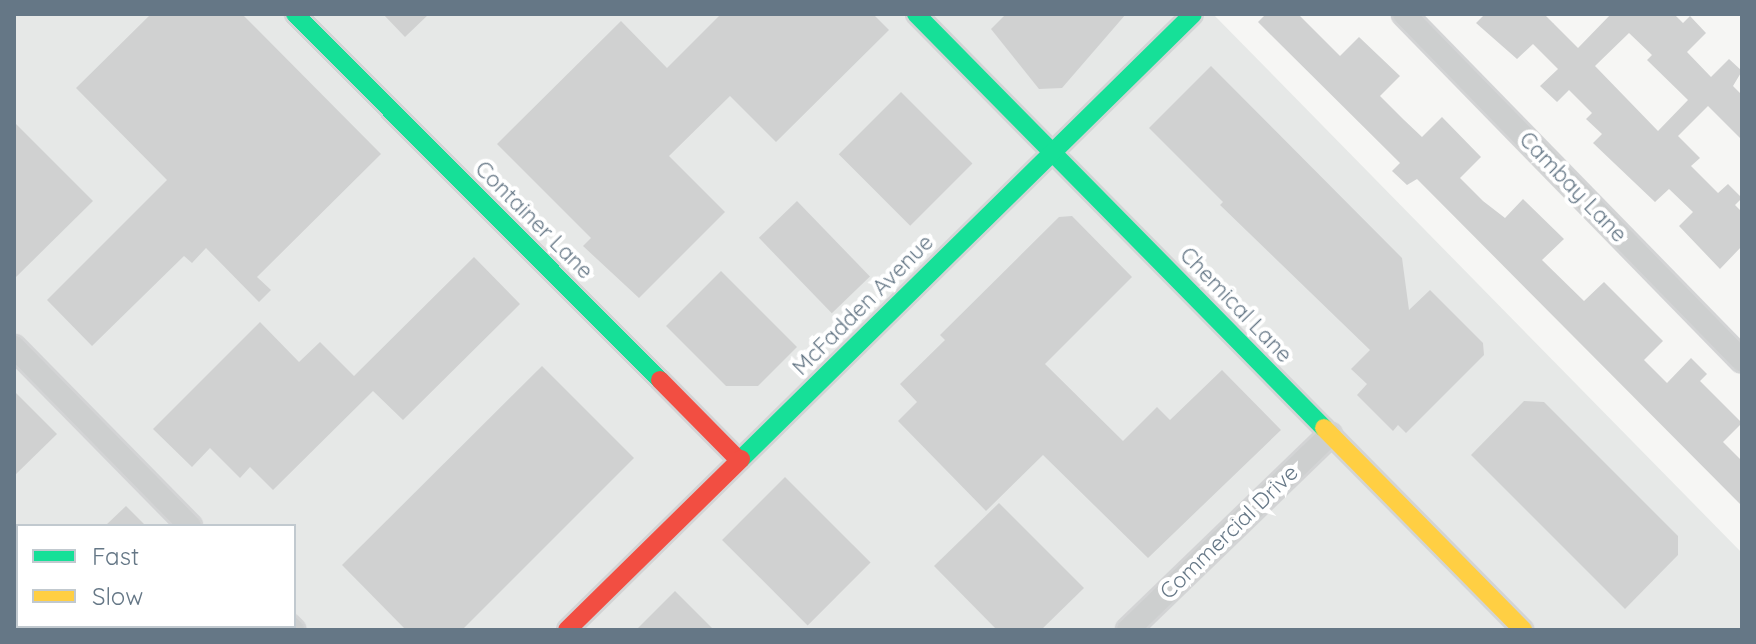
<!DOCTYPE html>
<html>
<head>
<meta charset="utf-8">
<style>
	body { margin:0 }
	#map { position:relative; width:1756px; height:644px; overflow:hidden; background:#f6f6f4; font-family:Quicksand,sans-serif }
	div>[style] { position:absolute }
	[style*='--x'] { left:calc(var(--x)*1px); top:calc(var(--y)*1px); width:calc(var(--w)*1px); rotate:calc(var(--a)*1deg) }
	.built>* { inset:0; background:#e6e8e7 }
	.building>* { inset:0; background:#d0d1d1; transform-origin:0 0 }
	.roads { filter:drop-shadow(2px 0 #d3d4d5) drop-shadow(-2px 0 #d3d4d5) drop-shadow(0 2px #d3d4d5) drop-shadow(0 -2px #d3d4d5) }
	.street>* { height:22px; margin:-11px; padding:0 11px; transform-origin:11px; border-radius:11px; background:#cdcfcf }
	.fast>* { height:18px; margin:-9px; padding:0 9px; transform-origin:9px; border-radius:9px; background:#16e098 }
	.slow>* { height:18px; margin:-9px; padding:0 9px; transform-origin:9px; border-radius:9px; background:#ffcf43 }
	.jam>* { height:18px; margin:-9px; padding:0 9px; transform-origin:9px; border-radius:9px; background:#f24e42 }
	span { translate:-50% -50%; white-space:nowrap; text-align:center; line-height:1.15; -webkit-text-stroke:8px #fff; paint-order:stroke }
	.street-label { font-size:22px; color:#657786 }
	.frame { position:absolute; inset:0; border:16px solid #657786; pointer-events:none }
	.legend { position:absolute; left:16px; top:524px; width:280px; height:104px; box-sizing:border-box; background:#fff; border:2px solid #c1c9cf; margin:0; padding:10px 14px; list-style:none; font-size:24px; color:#657786 }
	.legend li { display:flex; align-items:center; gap:16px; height:40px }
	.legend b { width:40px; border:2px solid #c1c9cf }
</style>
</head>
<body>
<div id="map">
	<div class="built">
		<div style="clip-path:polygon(evenodd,14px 14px,1213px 14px,1742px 553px,1742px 630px,14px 630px,14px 14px,18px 526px,294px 526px,294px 626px,18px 626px,18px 526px)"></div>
	</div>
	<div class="building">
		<div style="clip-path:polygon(151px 14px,242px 14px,381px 154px,257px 277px,271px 290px,259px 302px,206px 248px,192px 263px,184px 256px,92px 346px,47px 300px,167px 180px,76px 88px)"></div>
		<div style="clip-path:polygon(383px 14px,429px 14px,405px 37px)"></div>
		<div style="clip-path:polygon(721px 14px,873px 14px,889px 30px,776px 142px,730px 96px,669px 156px,725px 212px,639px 298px,583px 246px,591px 238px,497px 144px,621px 21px,667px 68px)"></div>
		<div style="clip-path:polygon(1006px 14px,1126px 14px,1062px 88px,1039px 89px,991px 29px)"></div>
		<div style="clip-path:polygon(1266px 14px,1298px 14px,1340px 56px,1359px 37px,1400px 76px,1380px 96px,1403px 119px,1422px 137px,1442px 117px,1481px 157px,1460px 178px,1483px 201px,1505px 218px,1523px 199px,1564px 239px,1542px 260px,1584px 301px,1604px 282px,1663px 341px,1644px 360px,1667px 383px,1691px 358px,1707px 374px,1700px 381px,1742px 423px,1723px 442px,1742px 461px,1742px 506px,1417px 179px,1407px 185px,1392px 171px,1400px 163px,1258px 22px)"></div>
		<div style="clip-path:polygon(evenodd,1485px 14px,1544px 14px,1578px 48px,1611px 14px,1674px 14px,1683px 23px,1690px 16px,1706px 33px,1687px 52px,1711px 77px,1729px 59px,1742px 71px,1733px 86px,1742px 95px,1742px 140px,1708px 106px,1678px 136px,1700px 158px,1691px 166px,1718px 193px,1728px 184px,1742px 198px,1735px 205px,1742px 212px,1742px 246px,1720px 269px,1679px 226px,1693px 212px,1669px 189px,1655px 202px,1614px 163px,1593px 143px,1602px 134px,1586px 119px,1592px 113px,1569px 90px,1557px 102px,1540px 86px,1558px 69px,1533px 44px,1517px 59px,1476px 23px,1485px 14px,1629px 33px,1652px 55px,1647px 60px,1688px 100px,1658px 131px,1595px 66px,1629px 33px)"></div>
		<div style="clip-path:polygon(1211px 66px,1402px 258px,1409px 310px,1430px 290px,1483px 343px,1484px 355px,1406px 433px,1398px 425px,1393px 431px,1357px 395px,1367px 384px,1351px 369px,1370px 350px,1220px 205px,1223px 202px,1149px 128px)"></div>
		<div style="left:901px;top:92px;width:101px;height:88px;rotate:45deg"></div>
		<div style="clip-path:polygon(14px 122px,93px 201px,14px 279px)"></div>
		<div style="left:797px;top:201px;width:105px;height:53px;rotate:46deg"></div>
		<div style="clip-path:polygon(1072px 216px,1132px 277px,1045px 364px,1123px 441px,1157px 407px,1170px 420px,1222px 370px,1281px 430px,1148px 558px,1043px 455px,986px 511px,898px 421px,917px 402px,900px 384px,945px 340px,940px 335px,1059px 217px)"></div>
		<div style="clip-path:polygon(474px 257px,520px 304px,403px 420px,373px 391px,273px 490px,250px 467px,240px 478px,210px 448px,192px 467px,153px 429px,260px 322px,299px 362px,320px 342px,354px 376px)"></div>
		<div style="clip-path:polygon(721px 271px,797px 347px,758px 386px,726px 386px,666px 326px)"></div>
		<div style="clip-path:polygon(542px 366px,634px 458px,462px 630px,406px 630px,342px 565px)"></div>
		<div style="clip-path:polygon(14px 391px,57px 434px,14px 476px)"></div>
		<div style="clip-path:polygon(1524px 401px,1544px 402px,1678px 536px,1678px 555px,1625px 609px,1471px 455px)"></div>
		<div style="left:785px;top:477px;width:121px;height:89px;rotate:45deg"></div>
		<div style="clip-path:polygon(999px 503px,1084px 588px,1041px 630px,997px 630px,934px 566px)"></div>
		<div style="clip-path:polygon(126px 506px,146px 526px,105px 526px)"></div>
		<div style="clip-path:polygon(675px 591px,714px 630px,636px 630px)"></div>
	</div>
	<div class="roads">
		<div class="street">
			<div style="--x:1404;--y:14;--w:484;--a:45.7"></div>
			<div style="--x:14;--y:347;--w:251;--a:45.5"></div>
			<div style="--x:289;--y:626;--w:6;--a:45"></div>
			<div style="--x:1128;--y:630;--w:281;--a:-44"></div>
		</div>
		<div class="fast">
			<div style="--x:295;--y:14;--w:517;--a:45.08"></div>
			<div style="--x:916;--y:14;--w:581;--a:45.42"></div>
			<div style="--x:741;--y:459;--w:634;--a:-44.55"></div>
		</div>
		<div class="slow">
			<div style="--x:1324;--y:428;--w:284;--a:45.4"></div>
		</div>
		<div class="jam">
			<div style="--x:660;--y:380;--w:112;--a:45.4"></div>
			<div style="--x:567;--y:630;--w:244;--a:-44.5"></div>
		</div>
	</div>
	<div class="street-label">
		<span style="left:1573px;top:187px;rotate:46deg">Cambay Lane</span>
		<span style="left:534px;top:220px;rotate:45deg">Container Lane</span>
		<span style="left:863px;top:305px;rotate:-45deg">McFadden Avenue</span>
		<span style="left:1236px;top:305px;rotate:46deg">Chemical Lane</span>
		<span style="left:1229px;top:532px;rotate:-44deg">Commercial Drive</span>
	</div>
	<div class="frame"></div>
	<ul class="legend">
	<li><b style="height:10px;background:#16e098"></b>Fast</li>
	<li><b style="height:10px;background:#ffcf43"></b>Slow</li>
	</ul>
</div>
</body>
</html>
